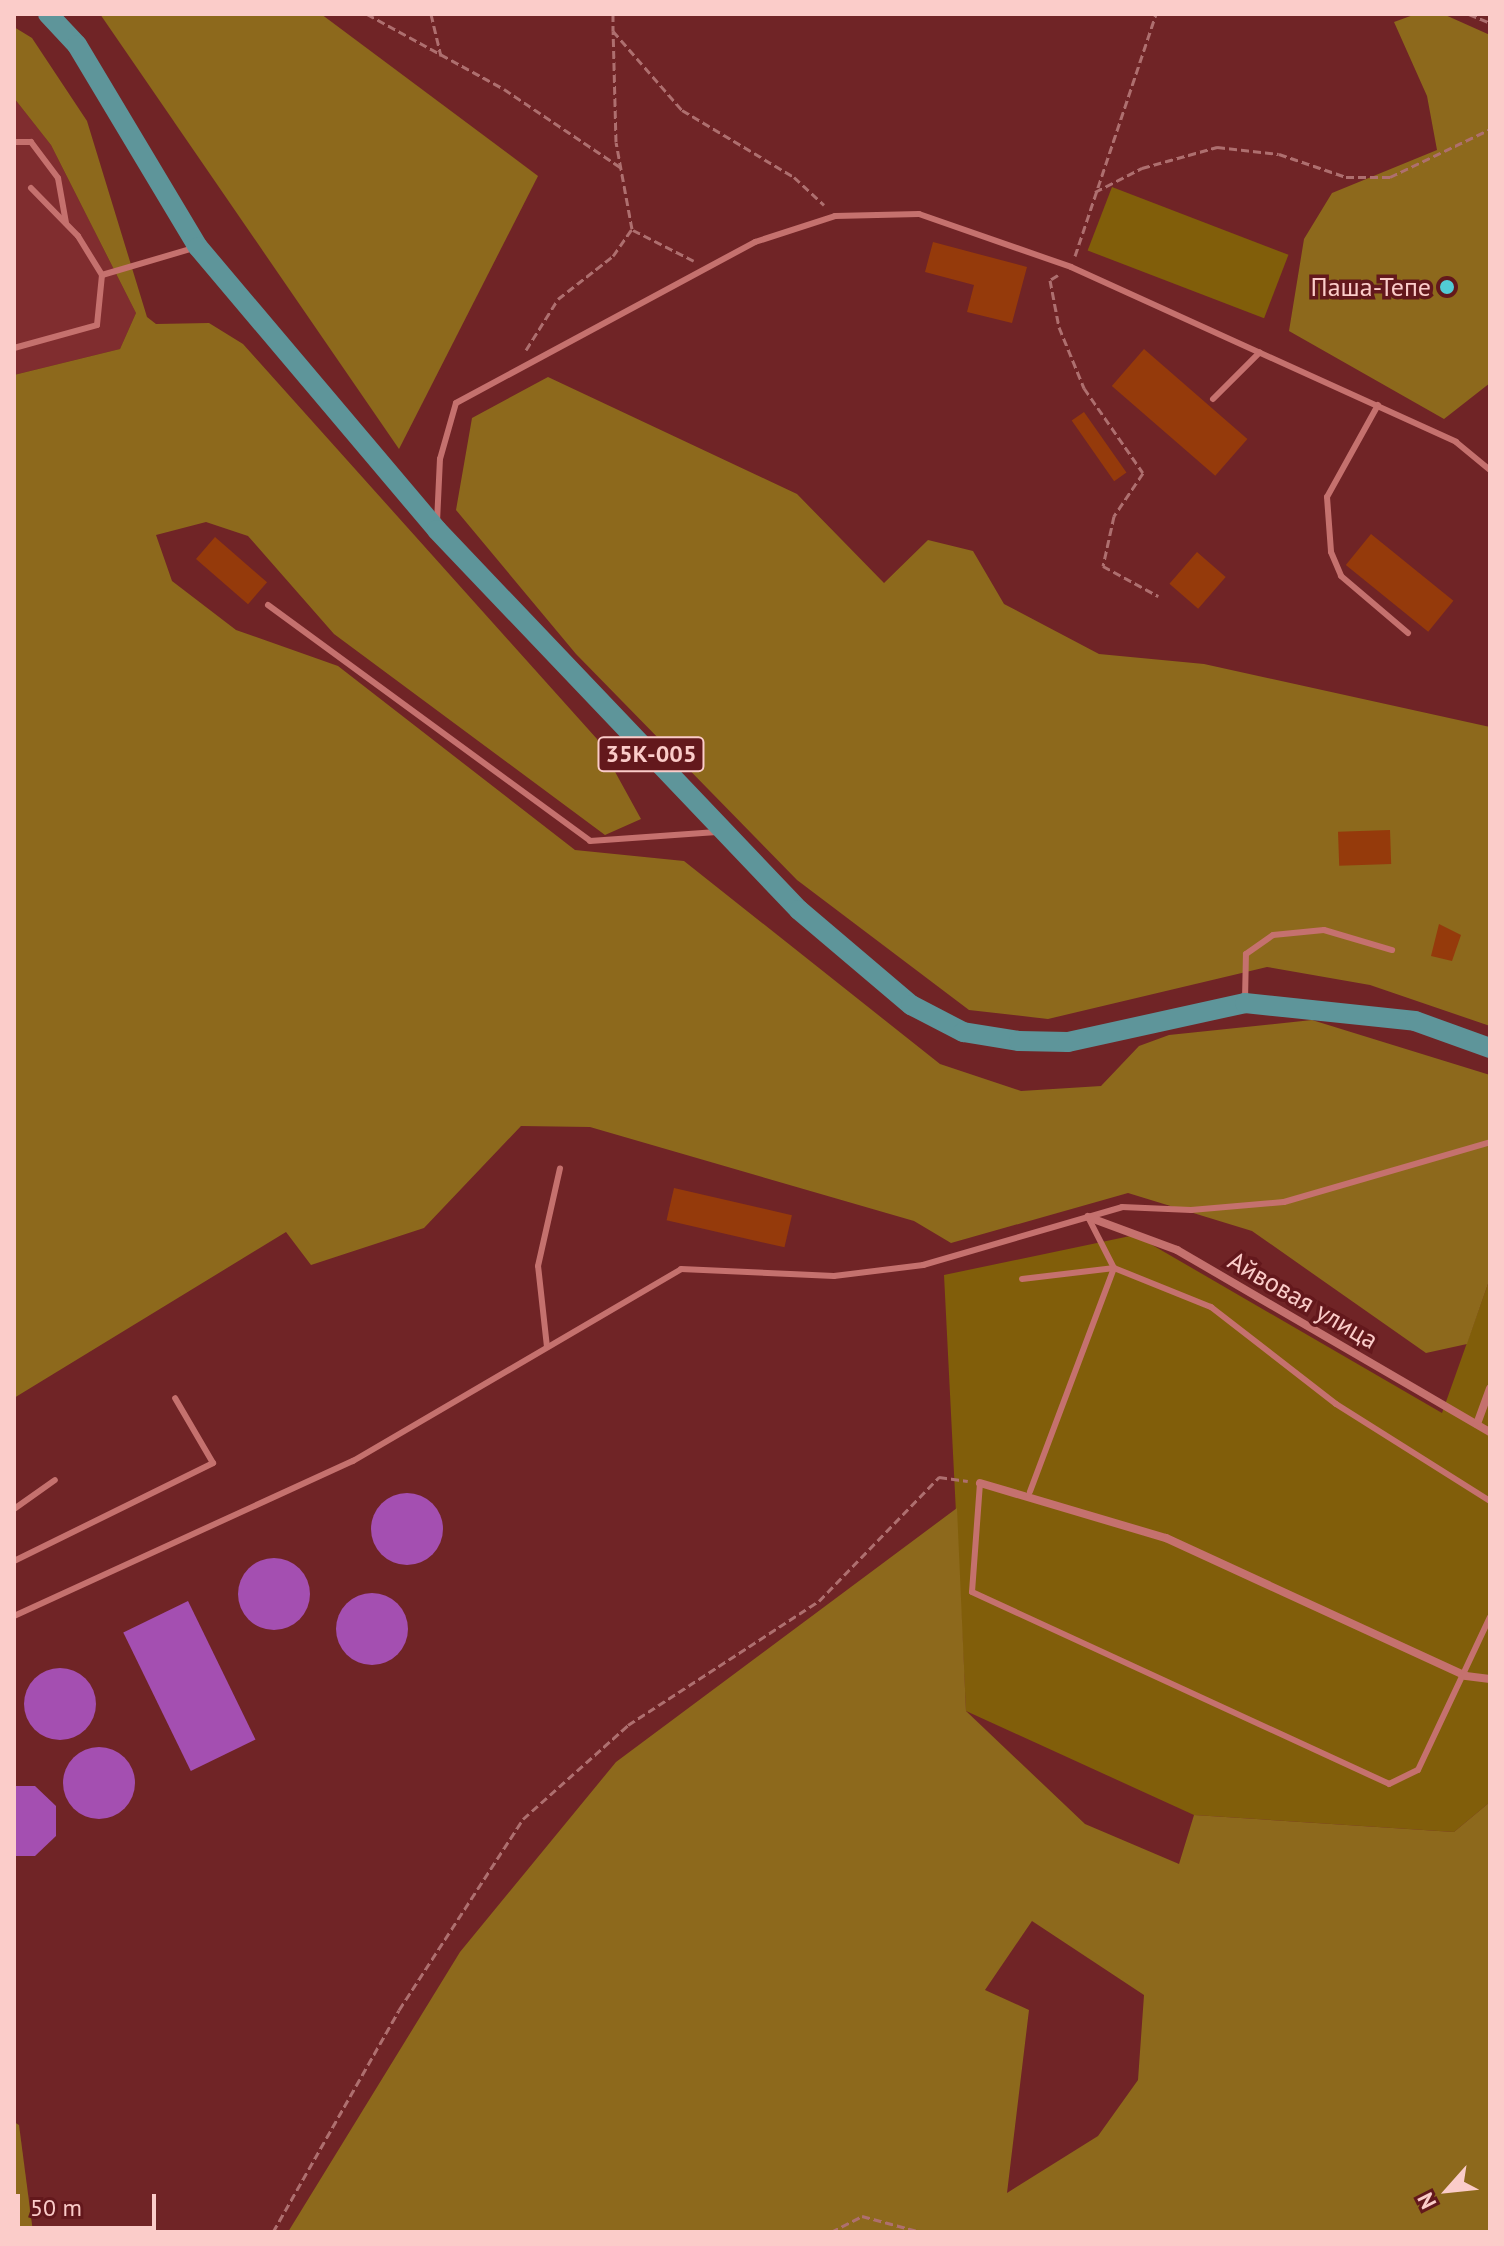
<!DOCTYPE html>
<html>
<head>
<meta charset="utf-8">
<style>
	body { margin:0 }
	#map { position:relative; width:1504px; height:2246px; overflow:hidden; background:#702426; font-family:"PT Sans",sans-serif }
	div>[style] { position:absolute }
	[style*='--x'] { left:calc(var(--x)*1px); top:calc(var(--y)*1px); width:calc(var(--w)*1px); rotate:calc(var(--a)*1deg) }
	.built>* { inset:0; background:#802d2f }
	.green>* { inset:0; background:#815e0a; transform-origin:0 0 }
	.forest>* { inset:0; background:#8d691c }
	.water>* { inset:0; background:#a44fb1; transform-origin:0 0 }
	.round { border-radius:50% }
	.building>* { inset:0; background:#953a0b; transform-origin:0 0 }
	.path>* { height:3px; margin-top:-1.5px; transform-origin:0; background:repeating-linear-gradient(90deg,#ae6f6f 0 8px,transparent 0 12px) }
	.service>* { height:6px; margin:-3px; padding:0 3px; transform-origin:3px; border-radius:3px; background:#c5716e }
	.minor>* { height:8px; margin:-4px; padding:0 4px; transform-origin:4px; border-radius:4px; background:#c5716e }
	.primary>* { height:20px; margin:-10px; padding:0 10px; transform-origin:10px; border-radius:10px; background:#5e959a }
	.dots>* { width:22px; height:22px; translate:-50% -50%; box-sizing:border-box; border:4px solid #63181c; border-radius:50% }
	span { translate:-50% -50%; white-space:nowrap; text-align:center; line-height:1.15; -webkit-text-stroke:7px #63181c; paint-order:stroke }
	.shield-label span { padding:2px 6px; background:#63181c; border:2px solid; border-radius:6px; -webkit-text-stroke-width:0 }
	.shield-label { font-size:24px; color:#fbccc9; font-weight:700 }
	.poi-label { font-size:26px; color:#fbccc9 }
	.right { translate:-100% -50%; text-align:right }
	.street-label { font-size:26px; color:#fbccc9 }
	.frame { position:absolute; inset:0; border:16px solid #fbccc9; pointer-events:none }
	.north { position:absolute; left:1408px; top:2150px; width:80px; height:80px; -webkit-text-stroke:6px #63181c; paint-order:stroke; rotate:243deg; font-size:22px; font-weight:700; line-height:32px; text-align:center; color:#fbccc9 }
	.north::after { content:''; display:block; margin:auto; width:28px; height:36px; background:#fbccc9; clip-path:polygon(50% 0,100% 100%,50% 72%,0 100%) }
	.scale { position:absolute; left:16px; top:2194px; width:140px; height:36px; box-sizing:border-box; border:4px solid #fbccc9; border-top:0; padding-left:10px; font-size:24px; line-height:28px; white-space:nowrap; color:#fbccc9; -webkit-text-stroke:6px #63181c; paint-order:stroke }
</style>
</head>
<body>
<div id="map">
	<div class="built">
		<div style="clip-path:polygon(14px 98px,51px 145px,136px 313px,120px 349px,14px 375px)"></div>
	</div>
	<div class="green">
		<div style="left:1112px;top:187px;width:189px;height:68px;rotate:21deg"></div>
		<div style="clip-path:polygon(1135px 1235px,1442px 1413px,1490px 1278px,1490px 1802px,1454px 1832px,1194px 1815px,966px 1711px,944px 1275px)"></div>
	</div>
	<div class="forest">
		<div style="clip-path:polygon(100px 14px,321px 14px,538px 176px,399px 449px)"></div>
		<div style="clip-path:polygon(1416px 14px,1443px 14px,1490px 35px,1490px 383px,1444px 419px,1289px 331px,1304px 239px,1332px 193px,1437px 150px,1427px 96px,1394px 22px)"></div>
		<div style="clip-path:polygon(14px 27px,32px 38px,87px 121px,147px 317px,156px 324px,209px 323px,243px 344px,597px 739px,641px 819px,605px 835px,334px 634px,248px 536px,206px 522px,156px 535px,172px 581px,236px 630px,338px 666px,575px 850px,684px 861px,940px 1064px,1021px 1091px,1101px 1086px,1139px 1046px,1169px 1035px,1312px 1020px,1490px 1075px,1490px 1278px,1467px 1344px,1426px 1353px,1252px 1231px,1128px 1193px,951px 1243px,914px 1221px,590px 1127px,521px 1126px,424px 1228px,311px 1265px,286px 1232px,14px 1398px,14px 375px,120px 349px,136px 313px,51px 145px,14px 98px)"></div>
		<div style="clip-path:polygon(548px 377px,797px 494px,884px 583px,928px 540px,973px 551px,1004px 604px,1099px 654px,1204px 664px,1490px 727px,1490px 1026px,1370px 985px,1267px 967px,1048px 1019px,969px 1010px,797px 880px,576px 654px,456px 510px,472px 418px)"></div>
		<div style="clip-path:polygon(evenodd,957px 1508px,966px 1711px,1085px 1824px,1179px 1864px,1194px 1815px,1454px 1832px,1490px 1802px,1490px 2232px,288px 2232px,460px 1952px,616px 1762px,957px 1508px,1032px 1921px,1144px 1995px,1138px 2080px,1098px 2136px,1007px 2193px,1029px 2010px,985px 1990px,1032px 1921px)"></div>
		<div style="clip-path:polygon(14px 2122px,19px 2125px,33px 2232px,14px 2232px)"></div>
	</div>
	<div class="water">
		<div class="round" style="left:371px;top:1493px;width:72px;height:72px"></div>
		<div class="round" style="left:238px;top:1558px;width:72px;height:72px"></div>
		<div class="round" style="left:336px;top:1593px;width:72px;height:72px"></div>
		<div style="left:188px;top:1601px;width:154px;height:72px;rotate:64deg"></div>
		<div class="round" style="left:24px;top:1668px;width:72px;height:72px"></div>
		<div class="round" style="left:63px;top:1747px;width:72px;height:72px"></div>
		<div style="clip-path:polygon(14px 1786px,35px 1786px,56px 1806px,56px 1836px,35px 1856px,14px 1856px)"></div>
	</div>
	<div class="building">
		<div style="clip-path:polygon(933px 242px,1027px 267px,1012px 323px,967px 312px,974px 285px,925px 272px)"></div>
		<div style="left:1144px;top:349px;width:137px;height:49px;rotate:41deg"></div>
		<div style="left:1084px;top:412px;width:74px;height:15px;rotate:55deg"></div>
		<div style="left:1371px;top:534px;width:106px;height:40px;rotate:39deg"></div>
		<div style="left:215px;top:537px;width:69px;height:29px;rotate:41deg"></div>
		<div style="left:1197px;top:552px;width:38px;height:42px;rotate:41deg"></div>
		<div style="left:1390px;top:830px;width:34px;height:52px;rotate:88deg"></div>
		<div style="clip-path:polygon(1439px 924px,1461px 935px,1452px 961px,1431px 956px)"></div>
		<div style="left:674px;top:1188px;width:121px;height:33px;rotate:13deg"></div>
	</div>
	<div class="path">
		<div style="--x:367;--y:14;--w:156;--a:28.7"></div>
		<div style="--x:504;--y:89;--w:143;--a:33.9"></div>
		<div style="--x:431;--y:14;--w:43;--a:76.6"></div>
		<div style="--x:613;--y:14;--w:17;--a:90"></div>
		<div style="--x:613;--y:31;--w:105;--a:48.9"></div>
		<div style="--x:682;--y:110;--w:131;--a:30.9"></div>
		<div style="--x:794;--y:177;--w:41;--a:43"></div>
		<div style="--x:1469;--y:14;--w:23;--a:23"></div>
		<div style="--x:1095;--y:192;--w:53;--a:-27.1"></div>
		<div style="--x:1142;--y:168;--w:78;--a:-15.6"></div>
		<div style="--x:1217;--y:147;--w:62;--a:6.4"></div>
		<div style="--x:1279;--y:154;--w:71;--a:18.9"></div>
		<div style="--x:1346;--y:177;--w:44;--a:0"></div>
		<div style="--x:1390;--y:177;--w:111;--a:-25.6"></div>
		<div style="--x:633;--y:230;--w:68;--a:26.9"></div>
		<div style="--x:1075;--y:256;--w:255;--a:-71.5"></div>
		<div style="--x:1058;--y:275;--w:9;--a:148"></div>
		<div style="--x:1050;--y:280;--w:48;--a:79.2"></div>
		<div style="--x:1059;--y:327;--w:66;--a:67.7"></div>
		<div style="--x:1084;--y:388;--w:103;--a:55.2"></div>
		<div style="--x:1143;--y:473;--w:52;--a:124"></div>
		<div style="--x:1114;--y:516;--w:51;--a:102.4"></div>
		<div style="--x:1103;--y:566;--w:63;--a:28.6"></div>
		<div style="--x:526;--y:350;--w:60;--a:-57.9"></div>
		<div style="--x:558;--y:299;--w:70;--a:-38"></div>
		<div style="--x:613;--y:256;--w:33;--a:-55"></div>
		<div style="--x:632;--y:229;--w:88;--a:-100.4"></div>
		<div style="--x:616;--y:142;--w:111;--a:-91.5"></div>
		<div style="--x:273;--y:2232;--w:255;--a:-60.4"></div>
		<div style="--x:399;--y:2010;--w:228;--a:-57"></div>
		<div style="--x:523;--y:1819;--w:141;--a:-41.8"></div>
		<div style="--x:628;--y:1725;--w:228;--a:-33"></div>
		<div style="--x:819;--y:1601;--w:173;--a:-45.9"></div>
		<div style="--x:939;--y:1477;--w:29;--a:8"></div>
		<div style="--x:831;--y:2232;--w:35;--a:-27"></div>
		<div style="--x:862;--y:2216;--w:61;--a:15.2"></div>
	</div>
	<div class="service">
		<div style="--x:14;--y:142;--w:17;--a:0"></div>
		<div style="--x:31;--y:142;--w:45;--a:53.1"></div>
		<div style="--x:58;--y:178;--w:46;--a:79.9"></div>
		<div style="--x:31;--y:188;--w:67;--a:45.6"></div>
		<div style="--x:78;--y:236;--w:46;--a:58.4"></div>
		<div style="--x:14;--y:348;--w:86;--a:-15.5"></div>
		<div style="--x:97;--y:325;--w:50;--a:-84.3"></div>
		<div style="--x:102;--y:275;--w:96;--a:-16.4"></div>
		<div style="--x:1213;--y:399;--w:66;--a:-45"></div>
		<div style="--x:1378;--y:405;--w:105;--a:119"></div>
		<div style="--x:1327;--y:497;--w:55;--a:85.8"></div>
		<div style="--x:1331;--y:552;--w:26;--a:67"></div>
		<div style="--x:1341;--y:576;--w:88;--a:40.4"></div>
		<div style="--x:437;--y:522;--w:63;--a:-87.3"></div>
		<div style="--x:440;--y:459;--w:58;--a:-74.1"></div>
		<div style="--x:456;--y:403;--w:340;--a:-28.3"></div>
		<div style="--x:755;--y:242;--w:84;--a:-18"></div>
		<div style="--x:835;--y:216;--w:84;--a:-1.4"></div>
		<div style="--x:919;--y:214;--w:161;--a:19.2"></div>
		<div style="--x:1071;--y:267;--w:423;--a:24.4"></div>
		<div style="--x:1456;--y:442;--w:44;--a:39.5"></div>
		<div style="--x:268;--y:605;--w:399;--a:36.2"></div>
		<div style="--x:590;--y:841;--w:127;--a:-4.1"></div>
		<div style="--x:1245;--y:1000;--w:46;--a:-88.8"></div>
		<div style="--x:1246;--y:954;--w:33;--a:-35"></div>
		<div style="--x:1273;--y:935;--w:51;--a:-5.6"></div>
		<div style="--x:1324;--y:930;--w:71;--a:16.4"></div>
		<div style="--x:1088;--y:1217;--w:57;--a:63"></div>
		<div style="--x:1114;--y:1268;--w:105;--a:21.9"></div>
		<div style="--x:1211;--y:1307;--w:158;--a:37.8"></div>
		<div style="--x:1336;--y:1404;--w:182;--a:32.2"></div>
		<div style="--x:1022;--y:1279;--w:93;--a:-6.8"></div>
		<div style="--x:1114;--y:1268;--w:239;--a:110.6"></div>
		<div style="--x:547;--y:1347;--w:81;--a:-96.3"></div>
		<div style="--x:538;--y:1266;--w:100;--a:-77.3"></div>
		<div style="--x:980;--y:1483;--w:109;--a:94.2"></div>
		<div style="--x:972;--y:1592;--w:459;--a:24.7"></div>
		<div style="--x:1389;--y:1784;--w:32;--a:-26"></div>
		<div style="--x:1418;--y:1770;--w:169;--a:-64.8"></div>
		<div style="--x:14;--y:1509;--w:50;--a:-35.3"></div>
		<div style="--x:14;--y:1561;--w:222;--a:-26.2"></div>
		<div style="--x:213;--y:1463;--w:75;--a:-120.3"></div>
		<div style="--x:14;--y:1616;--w:373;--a:-24.6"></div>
		<div style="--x:353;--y:1461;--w:380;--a:-30.3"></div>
		<div style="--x:681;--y:1269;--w:153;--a:2.6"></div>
		<div style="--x:834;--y:1276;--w:90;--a:-7"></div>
		<div style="--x:923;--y:1265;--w:207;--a:-16.2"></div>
		<div style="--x:1122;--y:1207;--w:69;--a:2.5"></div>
		<div style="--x:1191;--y:1210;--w:93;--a:-4.9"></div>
		<div style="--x:1284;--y:1202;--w:215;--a:-16.2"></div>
	</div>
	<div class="minor">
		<div style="--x:1088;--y:1217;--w:95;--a:20.3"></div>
		<div style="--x:1177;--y:1250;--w:362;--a:30.2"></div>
		<div style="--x:1477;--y:1424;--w:38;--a:-70"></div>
		<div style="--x:980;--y:1483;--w:194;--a:16.5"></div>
		<div style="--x:1166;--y:1538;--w:330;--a:24.7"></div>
		<div style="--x:1466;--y:1676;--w:24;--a:7"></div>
	</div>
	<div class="primary">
		<div style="--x:48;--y:14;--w:42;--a:46.9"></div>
		<div style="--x:77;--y:45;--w:235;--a:59.1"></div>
		<div style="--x:198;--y:247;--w:370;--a:49.8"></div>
		<div style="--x:437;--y:530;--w:525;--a:46.39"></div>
		<div style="--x:799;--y:910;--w:147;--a:40.3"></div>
		<div style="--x:911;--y:1005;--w:59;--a:27.4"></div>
		<div style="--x:963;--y:1032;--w:57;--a:9.1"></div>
		<div style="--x:1019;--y:1041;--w:49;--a:1.2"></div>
		<div style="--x:1068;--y:1042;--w:181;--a:-12.4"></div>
		<div style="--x:1245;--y:1003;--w:171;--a:6"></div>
		<div style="--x:1415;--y:1021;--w:80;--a:19.8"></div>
	</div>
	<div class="dots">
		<div style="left:1447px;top:287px;background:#52ccd5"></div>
	</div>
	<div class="shield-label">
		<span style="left:651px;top:754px">35К-005</span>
	</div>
	<div class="poi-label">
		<span class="right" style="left:1431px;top:287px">Паша-Тепе</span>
	</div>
	<div class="street-label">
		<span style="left:1303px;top:1300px;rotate:30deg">Айвовая улица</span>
	</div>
	<div class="frame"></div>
	<div class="north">N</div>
	<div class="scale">50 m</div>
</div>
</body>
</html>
